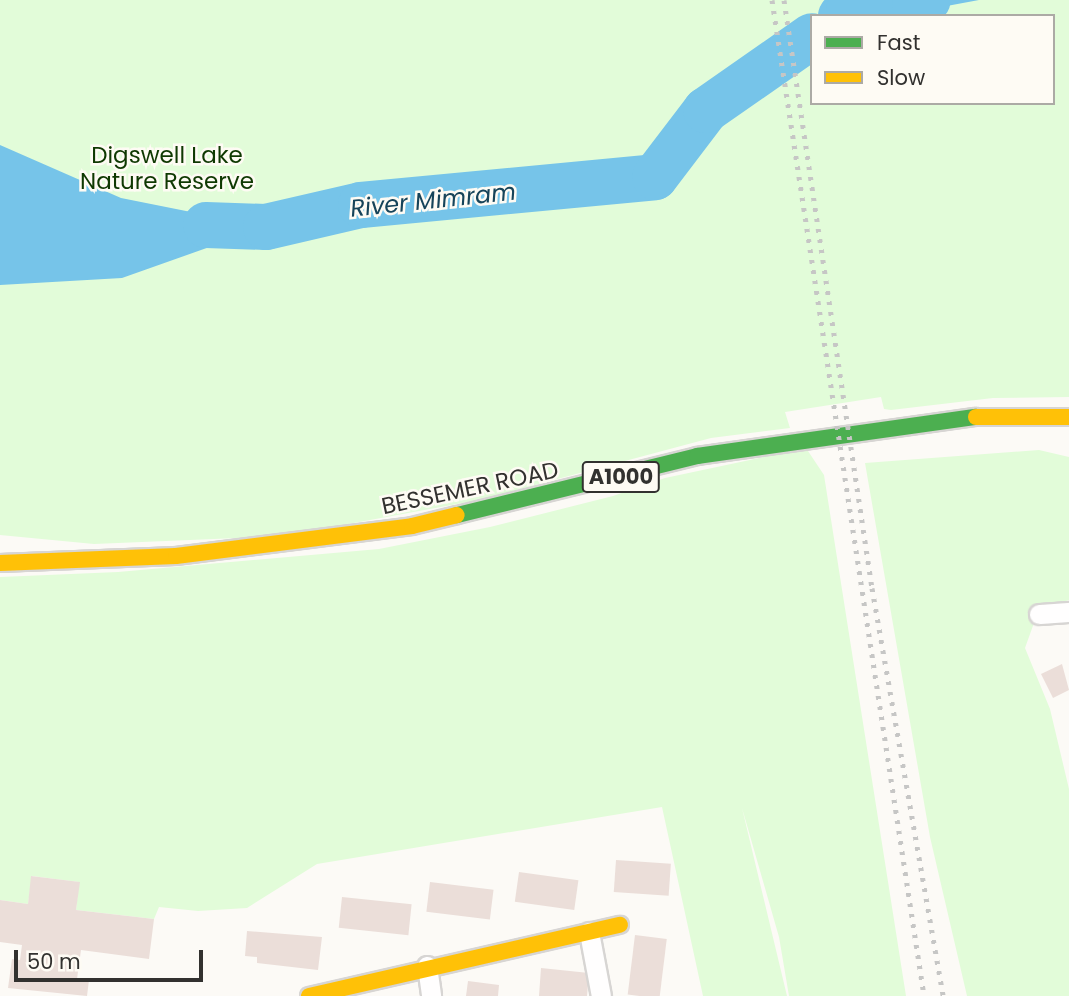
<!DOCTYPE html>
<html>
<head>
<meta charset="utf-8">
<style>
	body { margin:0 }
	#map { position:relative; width:1069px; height:996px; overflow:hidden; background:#fcfaf6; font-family:Poppins,sans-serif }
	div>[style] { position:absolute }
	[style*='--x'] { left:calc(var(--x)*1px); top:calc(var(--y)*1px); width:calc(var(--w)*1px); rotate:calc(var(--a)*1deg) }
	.green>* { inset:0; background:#e2fcd9 }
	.water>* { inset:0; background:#76c4e9 }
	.river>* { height:46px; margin:-23px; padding:0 23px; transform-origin:23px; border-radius:23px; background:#76c4e9 }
	.building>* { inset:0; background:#ebded9; transform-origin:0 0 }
	.roads { filter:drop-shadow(2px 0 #d7d5d3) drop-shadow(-2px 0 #d7d5d3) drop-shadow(0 2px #d7d5d3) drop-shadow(0 -2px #d7d5d3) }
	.street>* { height:19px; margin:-9.5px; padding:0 9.5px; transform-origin:9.5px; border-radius:9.5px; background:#fffefe }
	.fast>* { height:16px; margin:-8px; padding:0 8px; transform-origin:8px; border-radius:8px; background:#4caf50 }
	.slow>* { height:16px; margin:-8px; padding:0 8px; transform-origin:8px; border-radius:8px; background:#ffc107 }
	.rail>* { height:5px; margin-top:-2.5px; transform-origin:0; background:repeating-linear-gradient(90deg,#c6c6c5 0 3.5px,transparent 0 10.5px) }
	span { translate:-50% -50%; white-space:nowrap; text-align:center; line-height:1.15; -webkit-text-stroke:5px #fefbf4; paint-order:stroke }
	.shield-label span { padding:2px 5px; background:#fefbf4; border:2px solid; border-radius:5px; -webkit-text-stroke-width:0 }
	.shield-label { font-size:21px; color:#32312f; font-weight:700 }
	.park-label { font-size:23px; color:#0f3902 }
	.street-label { font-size:23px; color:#32312f }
	.water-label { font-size:24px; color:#16445a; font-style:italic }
	.legend { position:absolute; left:810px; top:14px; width:245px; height:91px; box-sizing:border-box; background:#fefbf4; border:2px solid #acaaa5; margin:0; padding:9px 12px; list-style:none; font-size:21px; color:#32312f }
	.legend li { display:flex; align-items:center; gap:14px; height:35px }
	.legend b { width:35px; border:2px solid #acaaa5 }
	.scale { position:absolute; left:14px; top:950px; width:189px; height:32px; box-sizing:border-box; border:4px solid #32312f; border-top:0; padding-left:9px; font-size:21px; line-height:24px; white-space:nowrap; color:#32312f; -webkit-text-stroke:5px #fefbf4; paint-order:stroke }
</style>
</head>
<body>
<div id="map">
	<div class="green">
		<div style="clip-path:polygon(evenodd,0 0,1069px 0,1069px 397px,993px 398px,891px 410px,884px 409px,881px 397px,785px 412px,790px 428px,711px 438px,479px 500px,283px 536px,94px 544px,0 535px,0 0,812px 16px,1053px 16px,1053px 103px,812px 103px,812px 16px)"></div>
		<div style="clip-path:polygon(806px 448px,824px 475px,906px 996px,789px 996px,779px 937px,742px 808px,787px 996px,703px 996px,662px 807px,317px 864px,247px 908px,198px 911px,159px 907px,154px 919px,76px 910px,79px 882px,32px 876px,28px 904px,0 900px,0 577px,118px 572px,379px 549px,490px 527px,613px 496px,665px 478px)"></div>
		<div style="clip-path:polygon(1039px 450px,1069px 457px,1069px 600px,1039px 609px,1025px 648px,1050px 709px,1069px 789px,1069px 996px,967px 996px,930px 837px,865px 463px)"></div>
	</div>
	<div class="water">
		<div style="clip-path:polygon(856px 0,979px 0,893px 16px,864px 16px)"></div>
		<div style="clip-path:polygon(0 145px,121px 198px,266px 227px,122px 278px,0 285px)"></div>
	</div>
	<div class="river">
		<div style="--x:841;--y:16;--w:9;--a:-32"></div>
		<div style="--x:849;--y:11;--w:66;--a:-4.3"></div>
		<div style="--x:915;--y:6;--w:14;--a:-25"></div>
		<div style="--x:206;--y:225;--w:60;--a:1.9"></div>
		<div style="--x:266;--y:227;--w:98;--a:-13"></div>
		<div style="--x:361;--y:205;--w:295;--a:-5.4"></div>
		<div style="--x:655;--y:177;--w:84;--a:-52.7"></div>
		<div style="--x:706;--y:110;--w:129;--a:-34.9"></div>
	</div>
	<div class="building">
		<div style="clip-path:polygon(1062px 664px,1069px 690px,1053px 698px,1041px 674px)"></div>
		<div style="left:616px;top:860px;width:55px;height:32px;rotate:4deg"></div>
		<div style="left:519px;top:872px;width:60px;height:30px;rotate:8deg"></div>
		<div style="clip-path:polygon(31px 876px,80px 882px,76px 910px,154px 919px,149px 959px,81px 950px,77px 979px,89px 980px,87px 996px,8px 988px,12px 959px,20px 960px,22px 945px,0 942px,0 900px,28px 904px)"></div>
		<div style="left:430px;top:882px;width:64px;height:30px;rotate:7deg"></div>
		<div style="left:342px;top:897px;width:70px;height:31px;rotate:6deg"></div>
		<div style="clip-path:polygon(247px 931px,322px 937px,318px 970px,257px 963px,257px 957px,245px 956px)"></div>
		<div style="left:635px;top:935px;width:32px;height:60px;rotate:7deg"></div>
		<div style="clip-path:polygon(541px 968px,589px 973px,587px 996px,539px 996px)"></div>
		<div style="clip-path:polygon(468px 981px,499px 985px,498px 996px,466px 996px)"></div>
	</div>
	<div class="roads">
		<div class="street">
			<div style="--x:1039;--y:614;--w:30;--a:-4"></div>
			<div style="--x:589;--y:932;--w:65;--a:79.4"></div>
			<div style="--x:427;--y:966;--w:30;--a:82"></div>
		</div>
		<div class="fast">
			<div style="--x:457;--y:515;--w:247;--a:-13.8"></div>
			<div style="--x:697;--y:456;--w:282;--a:-8"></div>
		</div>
		<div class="slow">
			<div style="--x:976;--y:417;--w:93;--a:0"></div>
			<div style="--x:0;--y:563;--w:176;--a:-2.3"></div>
			<div style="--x:176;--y:556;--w:238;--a:-7.2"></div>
			<div style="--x:412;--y:526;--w:46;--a:-13.7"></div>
			<div style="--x:309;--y:996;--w:319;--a:-12.9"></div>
		</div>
	</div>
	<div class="rail">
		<div style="--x:772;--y:0;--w:1008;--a:81.32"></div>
		<div style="--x:784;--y:0;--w:595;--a:81.49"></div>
		<div style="--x:872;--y:588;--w:414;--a:80.1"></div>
	</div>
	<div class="shield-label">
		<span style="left:621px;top:477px">A1000</span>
	</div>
	<div class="park-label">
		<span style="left:167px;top:168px">Digswell Lake<br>Nature Reserve</span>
	</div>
	<div class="street-label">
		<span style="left:470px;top:488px;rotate:-12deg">BESSEMER ROAD</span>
	</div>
	<div class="water-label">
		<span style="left:433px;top:200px;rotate:-6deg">River Mimram</span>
	</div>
	<ul class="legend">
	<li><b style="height:9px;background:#4caf50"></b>Fast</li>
	<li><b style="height:9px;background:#ffc107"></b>Slow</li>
	</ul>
	<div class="scale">50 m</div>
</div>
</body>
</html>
